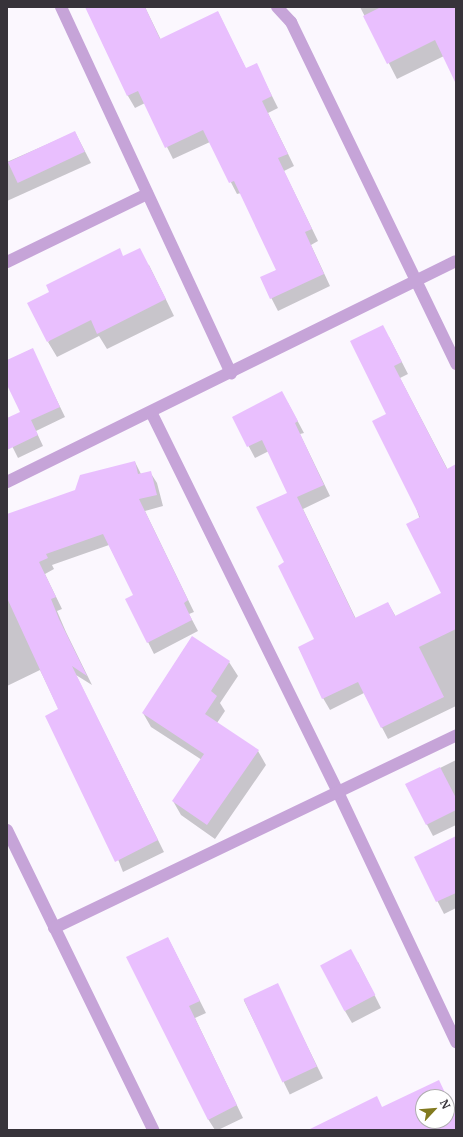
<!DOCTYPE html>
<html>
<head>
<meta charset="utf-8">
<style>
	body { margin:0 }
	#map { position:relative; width:463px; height:1137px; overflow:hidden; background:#fbf7fe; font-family:Merriweather,serif }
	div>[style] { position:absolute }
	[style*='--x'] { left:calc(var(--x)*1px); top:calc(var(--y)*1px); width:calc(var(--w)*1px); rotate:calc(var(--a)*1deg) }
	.shadow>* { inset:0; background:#0003; transform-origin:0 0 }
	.building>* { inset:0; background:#e9bffe; transform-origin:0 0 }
	.street>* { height:12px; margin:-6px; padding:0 6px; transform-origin:6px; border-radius:6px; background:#c6a4d8 }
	span { translate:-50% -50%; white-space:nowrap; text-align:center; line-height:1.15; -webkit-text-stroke:3px #fff; paint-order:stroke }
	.frame { position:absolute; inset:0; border:8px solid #37333a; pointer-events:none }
	.north { position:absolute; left:415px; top:1089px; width:40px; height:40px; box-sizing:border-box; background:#fff; border:1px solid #afadb0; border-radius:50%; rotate:64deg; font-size:11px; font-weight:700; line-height:16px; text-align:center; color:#37333a }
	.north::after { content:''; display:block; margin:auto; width:14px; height:18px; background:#827a1f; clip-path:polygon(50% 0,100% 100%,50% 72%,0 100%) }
</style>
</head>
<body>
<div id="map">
	<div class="shadow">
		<div style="clip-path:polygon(99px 7px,145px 7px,161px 40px,218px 12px,246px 69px,256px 64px,278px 108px,268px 113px,294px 166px,284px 171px,318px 241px,311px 245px,330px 286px,278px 311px,261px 278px,277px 270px,241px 193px,237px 194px,210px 142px,173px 159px,145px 103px,135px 108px,128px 96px,88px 12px)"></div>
		<div style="clip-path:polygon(360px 7px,456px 7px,456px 76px,444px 56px,397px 79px)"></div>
		<div style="clip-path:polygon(75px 132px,91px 163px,7px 201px,7px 162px)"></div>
		<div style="clip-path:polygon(123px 257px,149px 265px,174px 316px,107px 349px,99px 336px,57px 357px,48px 342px)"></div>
		<div style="clip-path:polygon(389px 337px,408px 374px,400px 378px,448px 470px,456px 465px,456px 706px,388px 739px,364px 693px,330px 710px,323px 698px,299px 648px,315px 640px,285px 563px,289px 494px,269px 451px,255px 458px,233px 417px,288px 403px,304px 433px,300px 434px,330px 496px,303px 509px,356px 619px,388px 603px,396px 617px,443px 594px,387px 414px)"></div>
		<div style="clip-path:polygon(32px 349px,65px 417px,36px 431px,43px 446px,18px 458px,7px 436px,7px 419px,21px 413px,7px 382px,7px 361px)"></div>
		<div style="clip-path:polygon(135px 462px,141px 474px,150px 472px,157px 483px,163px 506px,145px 511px,194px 612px,189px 614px,198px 631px,154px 654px,148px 642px,134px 595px,109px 545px,52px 565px,54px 569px,45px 574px,62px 609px,57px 611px,66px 632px,92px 685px,76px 675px,164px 852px,123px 872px,59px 710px,40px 670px,7px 686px,7px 515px,76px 491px)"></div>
		<div style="clip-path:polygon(192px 637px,229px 662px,238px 676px,220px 703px,225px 711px,217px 723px,258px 751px,266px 765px,215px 839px,181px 815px,173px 801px,202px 760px,151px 727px,143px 713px)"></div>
		<div style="clip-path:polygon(456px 760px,456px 825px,433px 836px,406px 785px)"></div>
		<div style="clip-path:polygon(456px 851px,456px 908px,444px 914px,415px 857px)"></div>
		<div style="clip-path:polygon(168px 938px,206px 1013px,195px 1018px,243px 1118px,218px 1130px,215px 1130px,208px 1119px)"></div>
		<div style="clip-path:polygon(358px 962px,381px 1008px,352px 1023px,345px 1011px)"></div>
		<div style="left:277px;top:984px;width:105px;height:37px;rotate:64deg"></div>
	</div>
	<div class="building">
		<div style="clip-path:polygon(85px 7px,145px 7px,160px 39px,218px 11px,246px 68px,257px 63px,272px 96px,262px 101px,288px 154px,278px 158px,312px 229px,305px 232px,324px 274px,270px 299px,260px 277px,276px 270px,234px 181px,229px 183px,203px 130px,165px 148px,138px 91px,127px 96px)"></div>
		<div style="clip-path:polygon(381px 7px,456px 7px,456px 84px,435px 40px,387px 64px,363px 16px)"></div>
		<div style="left:75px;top:131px;width:23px;height:74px;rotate:65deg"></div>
		<div style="clip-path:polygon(120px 248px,123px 256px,140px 248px,166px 299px,97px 334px,91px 320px,47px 342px,27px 303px,49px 292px,46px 285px)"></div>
		<div style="clip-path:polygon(383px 325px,402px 362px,394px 366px,447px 469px,456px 464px,456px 629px,419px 647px,444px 697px,381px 728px,358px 682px,322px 699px,298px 647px,314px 639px,278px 566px,284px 562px,256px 507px,287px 493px,262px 440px,247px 447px,232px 417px,282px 391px,298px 421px,295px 423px,324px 485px,297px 497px,355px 618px,388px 602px,395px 616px,441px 593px,406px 524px,420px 517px,372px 421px,386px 414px,350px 341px)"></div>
		<div style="clip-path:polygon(33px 348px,60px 407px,31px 420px,38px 435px,7px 450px,7px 418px,20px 412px,7px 385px,7px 360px)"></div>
		<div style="clip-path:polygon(135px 461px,138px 474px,151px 471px,157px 495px,139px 499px,188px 600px,184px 603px,192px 620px,147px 643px,125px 599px,133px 595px,103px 534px,46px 554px,48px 558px,39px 562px,56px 597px,51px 599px,59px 619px,87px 676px,72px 666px,158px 840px,115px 862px,45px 716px,58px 709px,7px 598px,7px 514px,75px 490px,80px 475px)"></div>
		<div style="clip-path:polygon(192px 636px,230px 661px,211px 691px,217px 696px,205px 714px,259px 750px,207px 825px,172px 801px,204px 754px,142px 713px)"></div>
		<div style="clip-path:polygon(440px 767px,456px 798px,456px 810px,426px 825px,405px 784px)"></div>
		<div style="clip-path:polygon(456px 836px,456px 893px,436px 902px,414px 857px)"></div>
		<div style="clip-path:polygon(168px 937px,200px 1001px,189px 1006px,237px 1105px,208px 1120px,126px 957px)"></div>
		<div style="left:351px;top:949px;width:52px;height:35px;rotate:62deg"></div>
		<div style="left:278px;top:983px;width:92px;height:38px;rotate:65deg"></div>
		<div style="clip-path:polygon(evenodd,439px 1080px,456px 1116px,456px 1130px,308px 1130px,377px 1096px,382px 1107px,439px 1080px,423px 1097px,447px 1097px,447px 1121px,423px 1121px,423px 1097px)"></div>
	</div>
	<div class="street">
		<div style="--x:61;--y:7;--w:404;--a:65.1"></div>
		<div style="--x:277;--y:7;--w:21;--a:47"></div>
		<div style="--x:291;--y:22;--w:380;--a:64.2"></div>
		<div style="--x:7;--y:262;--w:156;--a:-25.9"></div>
		<div style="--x:151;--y:412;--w:421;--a:63.8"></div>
		<div style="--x:337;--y:790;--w:279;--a:64.7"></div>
		<div style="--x:7;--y:482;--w:500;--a:-26.21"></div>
		<div style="--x:7;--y:830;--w:334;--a:64"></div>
		<div style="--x:54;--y:928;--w:446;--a:-25.6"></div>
	</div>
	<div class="frame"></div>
	<div class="north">N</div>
</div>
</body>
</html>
